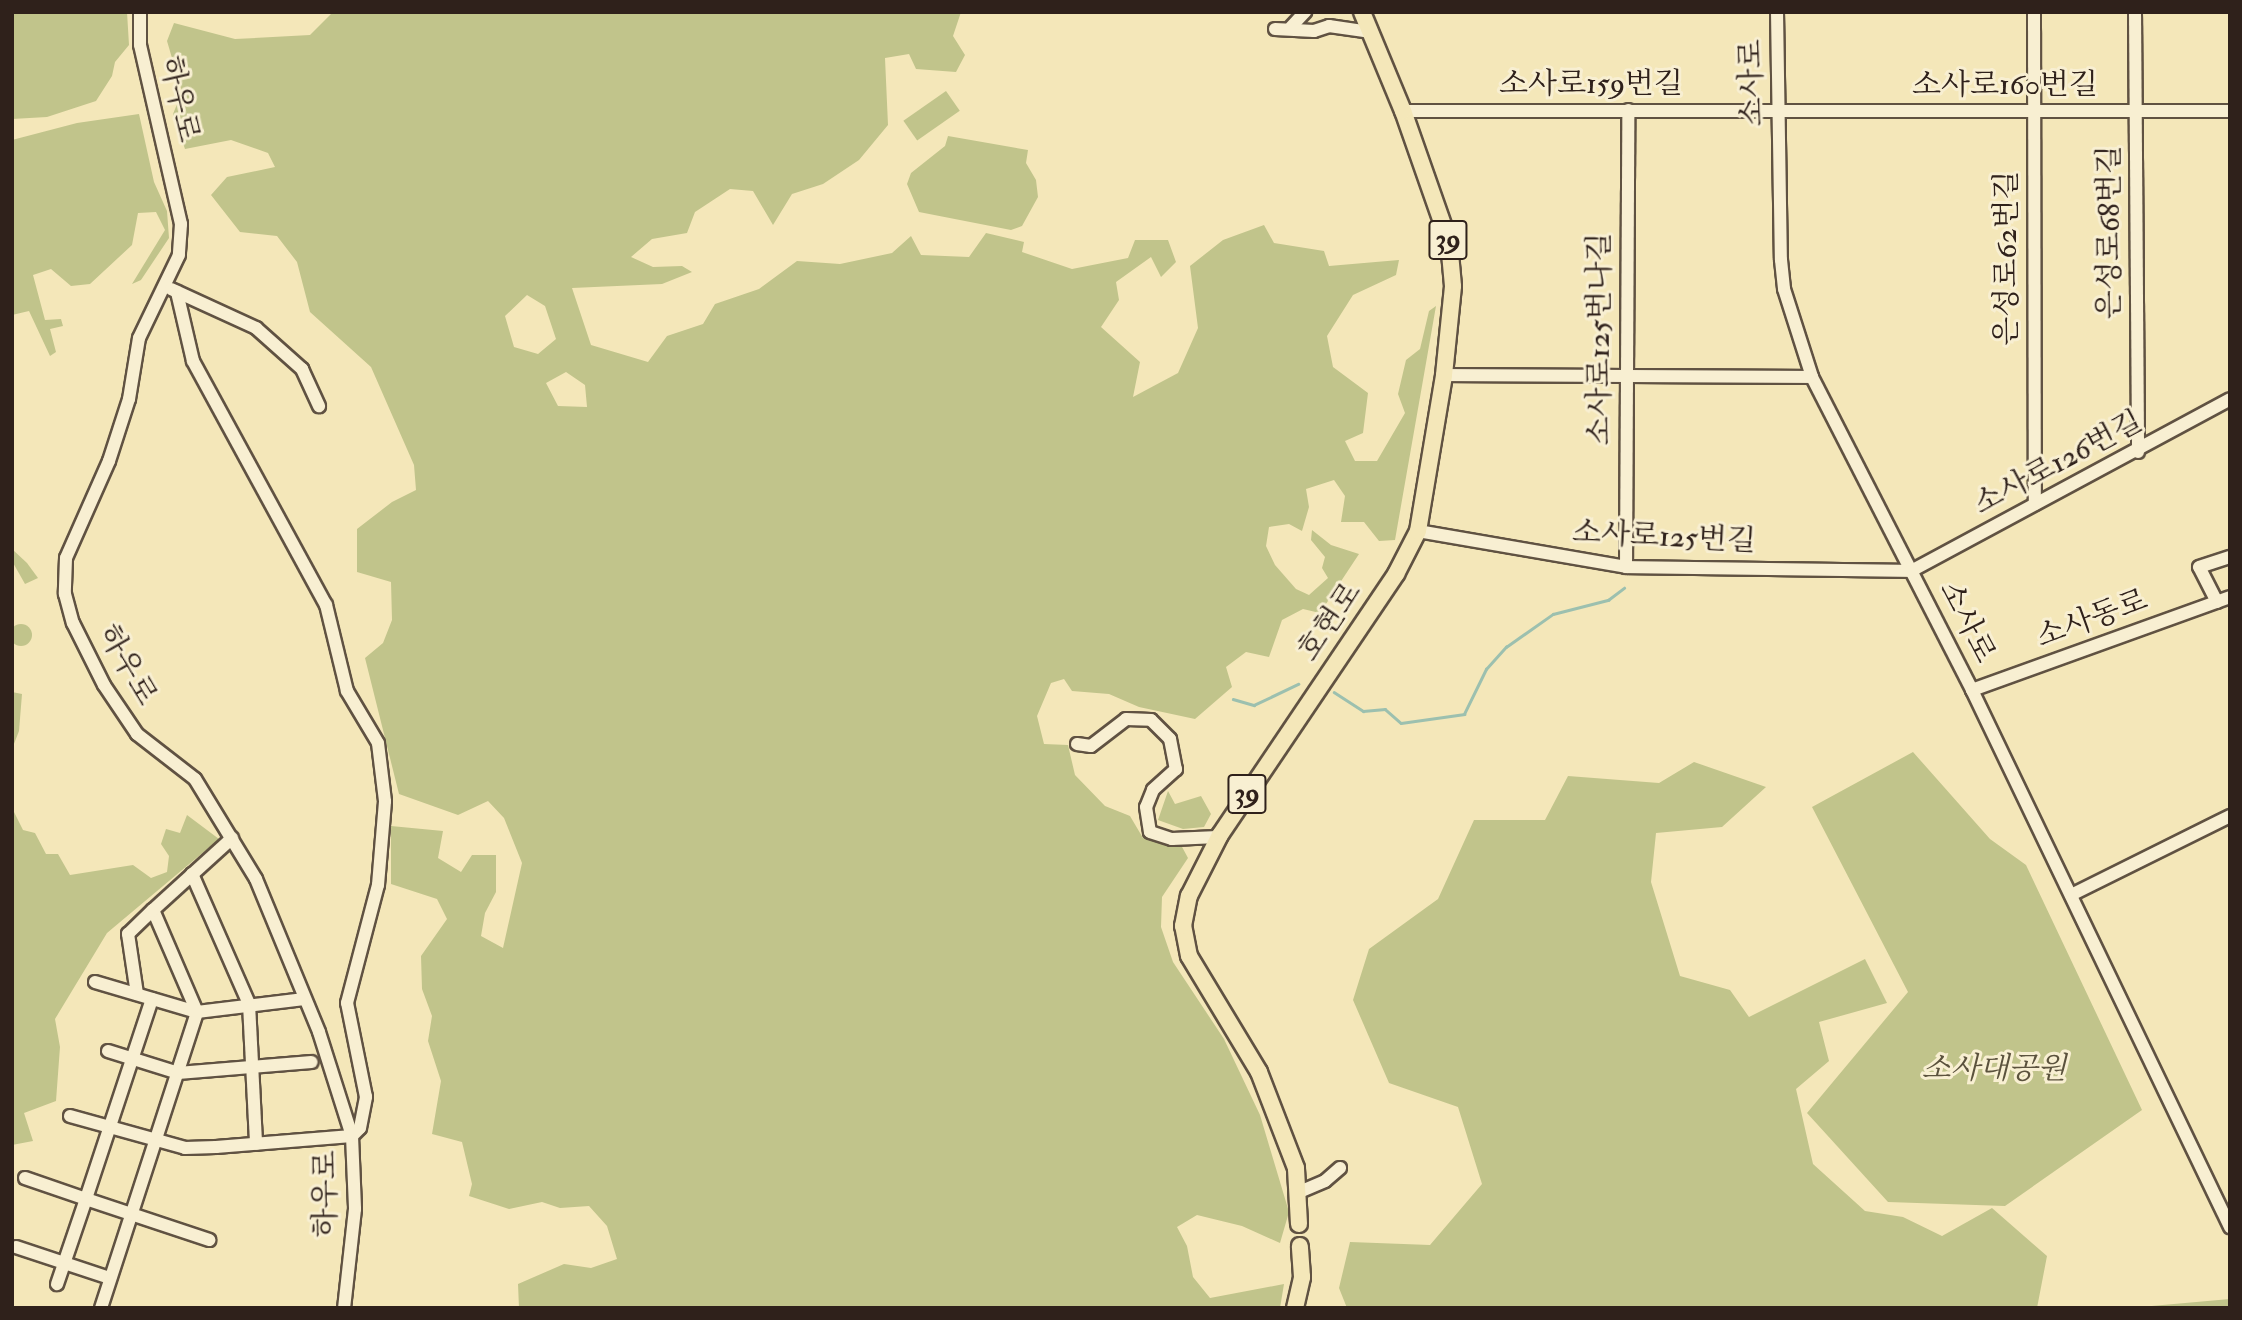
<!DOCTYPE html>
<html>
<head>
<meta charset="utf-8">
<style>
	body { margin:0 }
	#map { position:relative; width:2242px; height:1320px; overflow:hidden; background:#f4e7b9; font-family:"IM FELL Double Pica","Noto Serif KR",serif }
	div>[style] { position:absolute }
	[style*='--x'] { left:calc(var(--x)*1px); top:calc(var(--y)*1px); width:calc(var(--w)*1px); rotate:calc(var(--a)*1deg) }
	.green>* { inset:0; background:#c1c48b; transform-origin:0 0 }
	.round { border-radius:50% }
	.stream>* { height:2.5px; margin:-1.25px; padding:0 1.25px; transform-origin:1.25px; border-radius:1.25px; background:#9cc0af }
	.roads { filter:drop-shadow(2px 0 #605242) drop-shadow(-2px 0 #605242) drop-shadow(0 2px #605242) drop-shadow(0 -2px #605242) }
	.minor>* { height:12px; margin:-6px; padding:0 6px; transform-origin:6px; border-radius:6px; background:#f8efd2 }
	.major>* { height:16px; margin:-8px; padding:0 8px; transform-origin:8px; border-radius:8px; background:#f4e7b9 }
	span { translate:-50% -50%; white-space:nowrap; text-align:center; line-height:1.15; -webkit-text-stroke:6px #f8efd2; paint-order:stroke }
	.shield-label span { padding:2px 5px; background:#f8efd2; border:2px solid; border-radius:5px; -webkit-text-stroke-width:0 }
	.shield-label { font-size:28px; color:#2f211b; font-weight:700 }
	.street-label { font-size:30px; color:#2f211b }
	.park-label { font-size:30px; color:#5b523d; font-style:italic }
	.frame { position:absolute; inset:0; border:14px solid #2f211b; pointer-events:none }
</style>
</head>
<body>
<div id="map">
	<div class="green">
		<div style="clip-path:polygon(12px 12px,127px 12px,129px 45px,115px 62px,112px 76px,96px 101px,47px 117px,12px 119px)"></div>
		<div style="clip-path:polygon(evenodd,333px 12px,961px 12px,953px 36px,965px 55px,956px 72px,916px 69px,909px 54px,885px 58px,888px 125px,859px 160px,823px 184px,792px 194px,773px 225px,753px 191px,730px 189px,695px 212px,687px 233px,652px 239px,631px 257px,653px 267px,682px 266px,692px 272px,662px 284px,572px 288px,591px 345px,648px 362px,667px 336px,703px 324px,715px 304px,759px 289px,797px 261px,840px 264px,892px 253px,911px 236px,921px 255px,969px 257px,986px 233px,1024px 242px,1022px 252px,1072px 269px,1128px 258px,1135px 240px,1168px 240px,1176px 262px,1161px 277px,1151px 257px,1116px 282px,1119px 300px,1101px 327px,1140px 362px,1133px 397px,1178px 373px,1198px 328px,1190px 266px,1223px 240px,1264px 225px,1274px 243px,1324px 251px,1329px 266px,1399px 260px,1396px 275px,1353px 295px,1327px 336px,1333px 367px,1368px 393px,1363px 433px,1345px 441px,1355px 461px,1377px 461px,1405px 413px,1398px 394px,1406px 360px,1420px 349px,1429px 311px,1436px 306px,1395px 540px,1379px 541px,1364px 522px,1341px 522px,1345px 496px,1334px 480px,1306px 489px,1309px 507px,1302px 531px,1289px 524px,1269px 527px,1266px 546px,1275px 565px,1296px 589px,1309px 595px,1328px 578px,1322px 568px,1325px 557px,1311px 540px,1312px 530px,1331px 545px,1359px 554px,1320px 613px,1303px 609px,1282px 620px,1269px 657px,1246px 652px,1226px 667px,1232px 687px,1195px 719px,1139px 707px,1109px 694px,1072px 691px,1064px 679px,1051px 683px,1037px 716px,1044px 744px,1068px 745px,1075px 775px,1105px 806px,1130px 816px,1143px 838px,1181px 845px,1188px 858px,1162px 897px,1161px 927px,1173px 962px,1224px 1039px,1260px 1115px,1289px 1212px,1280px 1243px,1242px 1226px,1197px 1215px,1177px 1227px,1187px 1246px,1193px 1277px,1210px 1298px,1284px 1284px,1280px 1308px,519px 1308px,518px 1284px,564px 1264px,591px 1268px,617px 1259px,607px 1226px,589px 1206px,560px 1208px,542px 1202px,509px 1209px,469px 1196px,472px 1184px,462px 1142px,432px 1134px,441px 1081px,428px 1041px,432px 1016px,422px 989px,421px 956px,447px 919px,437px 899px,391px 884px,391px 826px,443px 831px,438px 858px,461px 872px,472px 855px,496px 855px,496px 892px,485px 913px,481px 936px,503px 948px,522px 863px,504px 818px,488px 801px,458px 815px,399px 794px,365px 658px,383px 643px,392px 620px,391px 582px,357px 572px,357px 529px,392px 502px,416px 490px,414px 465px,371px 367px,310px 312px,297px 262px,277px 236px,240px 232px,211px 195px,227px 177px,275px 167px,268px 153px,231px 140px,185px 149px,173px 114px,182px 92px,167px 41px,174px 23px,235px 39px,310px 35px,333px 12px,527px 295px,545px 306px,556px 339px,538px 354px,514px 347px,505px 316px,527px 295px,333px 12px,566px 372px,585px 385px,587px 407px,558px 406px,546px 383px,566px 372px)"></div>
		<div style="left:946px;top:91px;width:24px;height:52px;rotate:55deg"></div>
		<div style="clip-path:polygon(139px 114px,154px 182px,167px 211px,169px 238px,141px 280px,132px 284px,165px 230px,156px 212px,138px 213px,132px 245px,90px 284px,71px 286px,51px 269px,33px 275px,45px 320px,61px 319px,63px 326px,50px 329px,56px 352px,50px 356px,29px 311px,12px 315px,12px 140px,77px 123px)"></div>
		<div style="clip-path:polygon(948px 136px,1028px 150px,1026px 163px,1036px 180px,1038px 197px,1022px 226px,1011px 230px,919px 212px,907px 184px,911px 173px,945px 146px)"></div>
		<div style="clip-path:polygon(12px 549px,27px 563px,38px 578px,25px 584px,12px 561px)"></div>
		<div class="round" style="left:10px;top:624px;width:22px;height:22px"></div>
		<div style="clip-path:polygon(12px 692px,22px 694px,19px 731px,12px 749px)"></div>
		<div style="clip-path:polygon(1913px 752px,1990px 839px,2026px 865px,2142px 1110px,2005px 1206px,1888px 1202px,1807px 1113px,1908px 992px,1812px 807px)"></div>
		<div style="clip-path:polygon(1694px 762px,1766px 787px,1722px 827px,1656px 833px,1651px 882px,1680px 976px,1730px 990px,1749px 1017px,1865px 959px,1887px 1003px,1819px 1022px,1829px 1061px,1796px 1089px,1813px 1164px,1865px 1211px,1903px 1217px,1942px 1236px,1992px 1208px,2047px 1256px,2037px 1308px,1347px 1308px,1339px 1288px,1350px 1242px,1430px 1245px,1482px 1184px,1458px 1107px,1389px 1083px,1353px 1000px,1369px 949px,1438px 899px,1474px 820px,1545px 820px,1568px 776px,1659px 783px)"></div>
		<div style="clip-path:polygon(1168px 791px,1175px 804px,1201px 796px,1211px 814px,1204px 827px,1183px 829px,1158px 820px)"></div>
		<div style="clip-path:polygon(12px 808px,23px 830px,35px 833px,46px 854px,58px 854px,70px 875px,133px 865px,151px 878px,167px 872px,169px 856px,161px 844px,166px 829px,180px 833px,187px 815px,219px 839px,107px 933px,55px 1019px,60px 1047px,56px 1101px,24px 1113px,33px 1141px,12px 1145px)"></div>
		<div style="clip-path:polygon(2230px 1299px,2230px 1308px,2129px 1308px)"></div>
	</div>
	<div class="stream">
		<div style="--x:1334;--y:692;--w:35;--a:33"></div>
		<div style="--x:1363;--y:711;--w:22;--a:-5"></div>
		<div style="--x:1385;--y:709;--w:21;--a:41"></div>
		<div style="--x:1401;--y:723;--w:64;--a:-8.1"></div>
		<div style="--x:1464;--y:714;--w:50;--a:-63.9"></div>
		<div style="--x:1486;--y:669;--w:30;--a:-48"></div>
		<div style="--x:1506;--y:647;--w:57;--a:-35.1"></div>
		<div style="--x:1553;--y:614;--w:57;--a:-14.3"></div>
		<div style="--x:1608;--y:600;--w:20;--a:-37"></div>
		<div style="--x:1233;--y:699;--w:22;--a:16"></div>
		<div style="--x:1254;--y:705;--w:49;--a:-25.5"></div>
	</div>
	<div class="roads">
		<div class="minor">
			<div style="--x:140;--y:12;--w:33;--a:90"></div>
			<div style="--x:140;--y:45;--w:184;--a:77.1"></div>
			<div style="--x:181;--y:224;--w:31;--a:94"></div>
			<div style="--x:179;--y:255;--w:92;--a:115.7"></div>
			<div style="--x:139;--y:338;--w:62;--a:99.3"></div>
			<div style="--x:129;--y:399;--w:65;--a:107.9"></div>
			<div style="--x:109;--y:461;--w:106;--a:113.9"></div>
			<div style="--x:66;--y:558;--w:36;--a:92"></div>
			<div style="--x:65;--y:594;--w:30;--a:75"></div>
			<div style="--x:73;--y:623;--w:69;--a:63.4"></div>
			<div style="--x:104;--y:685;--w:59;--a:56"></div>
			<div style="--x:137;--y:734;--w:73;--a:37.8"></div>
			<div style="--x:195;--y:779;--w:117;--a:58.6"></div>
			<div style="--x:256;--y:879;--w:165;--a:67.6"></div>
			<div style="--x:319;--y:1032;--w:109;--a:72.4"></div>
			<div style="--x:352;--y:1136;--w:73;--a:87.6"></div>
			<div style="--x:355;--y:1209;--w:100;--a:96.3"></div>
			<div style="--x:1777;--y:12;--w:248;--a:89.1"></div>
			<div style="--x:1781;--y:260;--w:29;--a:84"></div>
			<div style="--x:1784;--y:289;--w:92;--a:72.3"></div>
			<div style="--x:1812;--y:377;--w:352;--a:62.9"></div>
			<div style="--x:1972;--y:690;--w:596;--a:64.34"></div>
			<div style="--x:2034;--y:12;--w:492;--a:89.9"></div>
			<div style="--x:2135;--y:12;--w:440;--a:89.6"></div>
			<div style="--x:1291;--y:27;--w:21;--a:-47"></div>
			<div style="--x:1275;--y:29;--w:39;--a:3"></div>
			<div style="--x:1314;--y:31;--w:16;--a:-18"></div>
			<div style="--x:1329;--y:26;--w:41;--a:8.3"></div>
			<div style="--x:1403;--y:111;--w:827;--a:0"></div>
			<div style="--x:171;--y:289;--w:94;--a:24.6"></div>
			<div style="--x:256;--y:328;--w:62;--a:41.7"></div>
			<div style="--x:302;--y:369;--w:41;--a:65.3"></div>
			<div style="--x:1444;--y:375;--w:368;--a:0.3"></div>
			<div style="--x:1418;--y:531;--w:211;--a:9.8"></div>
			<div style="--x:1626;--y:567;--w:285;--a:0.8"></div>
			<div style="--x:1911;--y:571;--w:362;--a:-28.3"></div>
			<div style="--x:1626;--y:567;--w:457;--a:-89.7"></div>
			<div style="--x:2217;--y:602;--w:39;--a:-117"></div>
			<div style="--x:2199;--y:567;--w:33;--a:-18"></div>
			<div style="--x:1972;--y:690;--w:274;--a:-19.8"></div>
			<div style="--x:1077;--y:744;--w:14;--a:8"></div>
			<div style="--x:1091;--y:746;--w:44;--a:-37.6"></div>
			<div style="--x:1126;--y:719;--w:25;--a:2"></div>
			<div style="--x:1151;--y:720;--w:27;--a:45"></div>
			<div style="--x:1170;--y:739;--w:31;--a:79"></div>
			<div style="--x:1176;--y:769;--w:31;--a:138"></div>
			<div style="--x:1153;--y:790;--w:18;--a:112"></div>
			<div style="--x:1146;--y:807;--w:25;--a:81"></div>
			<div style="--x:1150;--y:832;--w:23;--a:18"></div>
			<div style="--x:1172;--y:839;--w:46;--a:-2.5"></div>
			<div style="--x:192;--y:874;--w:142;--a:66.3"></div>
			<div style="--x:249;--y:1004;--w:140;--a:87.1"></div>
			<div style="--x:2071;--y:895;--w:178;--a:-26.4"></div>
			<div style="--x:95;--y:982;--w:106;--a:16.4"></div>
			<div style="--x:197;--y:1012;--w:108;--a:-6.9"></div>
			<div style="--x:137;--y:994;--w:61;--a:-98.5"></div>
			<div style="--x:128;--y:934;--w:35;--a:-44"></div>
			<div style="--x:152;--y:999;--w:211;--a:108.3"></div>
			<div style="--x:86;--y:1199;--w:130;--a:18.4"></div>
			<div style="--x:108;--y:1051;--w:73;--a:17.4"></div>
			<div style="--x:178;--y:1073;--w:134;--a:-4.7"></div>
			<div style="--x:70;--y:1116;--w:119;--a:15.5"></div>
			<div style="--x:185;--y:1148;--w:31;--a:-2"></div>
			<div style="--x:216;--y:1147;--w:136;--a:-4.6"></div>
			<div style="--x:352;--y:1136;--w:11;--a:-45"></div>
			<div style="--x:360;--y:1128;--w:32;--a:-79"></div>
			<div style="--x:366;--y:1097;--w:96;--a:-101.4"></div>
			<div style="--x:347;--y:1003;--w:122;--a:-75.3"></div>
			<div style="--x:378;--y:885;--w:84;--a:-85.2"></div>
			<div style="--x:385;--y:801;--w:58;--a:-96.9"></div>
			<div style="--x:378;--y:743;--w:61;--a:-120.8"></div>
			<div style="--x:347;--y:691;--w:89;--a:-103.7"></div>
			<div style="--x:326;--y:605;--w:278;--a:-118.6"></div>
			<div style="--x:193;--y:361;--w:71;--a:-103.1"></div>
			<div style="--x:25;--y:1178;--w:65;--a:19"></div>
			<div style="--x:86;--y:1199;--w:90;--a:108.8"></div>
			<div style="--x:1297;--y:1193;--w:30;--a:-23"></div>
			<div style="--x:1325;--y:1181;--w:20;--a:-41"></div>
			<div style="--x:16;--y:1247;--w:99;--a:18.3"></div>
			<div style="--x:101;--y:1308;--w:311;--a:-72"></div>
			<div style="--x:197;--y:1012;--w:111;--a:-113.3"></div>
			<div style="--x:153;--y:910;--w:107;--a:-42.3"></div>
		</div>
		<div class="major">
			<div style="--x:1299;--y:1224;--w:56;--a:-93.1"></div>
			<div style="--x:1296;--y:1168;--w:103;--a:-111.1"></div>
			<div style="--x:1259;--y:1072;--w:135;--a:-121.1"></div>
			<div style="--x:1189;--y:956;--w:31;--a:-101"></div>
			<div style="--x:1183;--y:926;--w:31;--a:-79"></div>
			<div style="--x:1189;--y:896;--w:68;--a:-63.1"></div>
			<div style="--x:1220;--y:835;--w:315;--a:-56"></div>
			<div style="--x:1396;--y:574;--w:48;--a:-62.9"></div>
			<div style="--x:1418;--y:531;--w:158;--a:-80.5"></div>
			<div style="--x:1444;--y:375;--w:89;--a:-84.2"></div>
			<div style="--x:1453;--y:286;--w:44;--a:-95.2"></div>
			<div style="--x:1449;--y:242;--w:139;--a:-109.3"></div>
			<div style="--x:1403;--y:111;--w:107;--a:-112.5"></div>
			<div style="--x:1295;--y:1308;--w:32;--a:-77"></div>
			<div style="--x:1302;--y:1277;--w:31;--a:-94"></div>
		</div>
	</div>
	<div class="shield-label">
		<span style="left:1448px;top:240px">39</span>
		<span style="left:1247px;top:794px">39</span>
	</div>
	<div class="street-label">
		<span style="left:1752px;top:83px;rotate:-91deg">소사로</span>
		<span style="left:1591px;top:84px">소사로159번길</span>
		<span style="left:2005px;top:85px">소사로160번길</span>
		<span style="left:179px;top:99px;rotate:77deg">하우로</span>
		<span style="left:2110px;top:232px;rotate:-90deg">은성로68번길</span>
		<span style="left:2007px;top:258px;rotate:-90deg">은성로62번길</span>
		<span style="left:1600px;top:339px;rotate:-90deg">소사로125번나길</span>
		<span style="left:2058px;top:463px;rotate:-28deg">소사로126번길</span>
		<span style="left:1664px;top:537px;rotate:3deg">소사로125번길</span>
		<span style="left:2092px;top:619px;rotate:-20deg">소사동로</span>
		<span style="left:1330px;top:622px;rotate:-56deg">호현로</span>
		<span style="left:1967px;top:622px;rotate:63deg">소사로</span>
		<span style="left:127px;top:665px;rotate:60deg">하우로</span>
		<span style="left:326px;top:1194px;rotate:-90deg">하우로</span>
	</div>
	<div class="park-label">
		<span style="left:1994px;top:1069px">소사대공원</span>
	</div>
	<div class="frame"></div>
</div>
</body>
</html>
